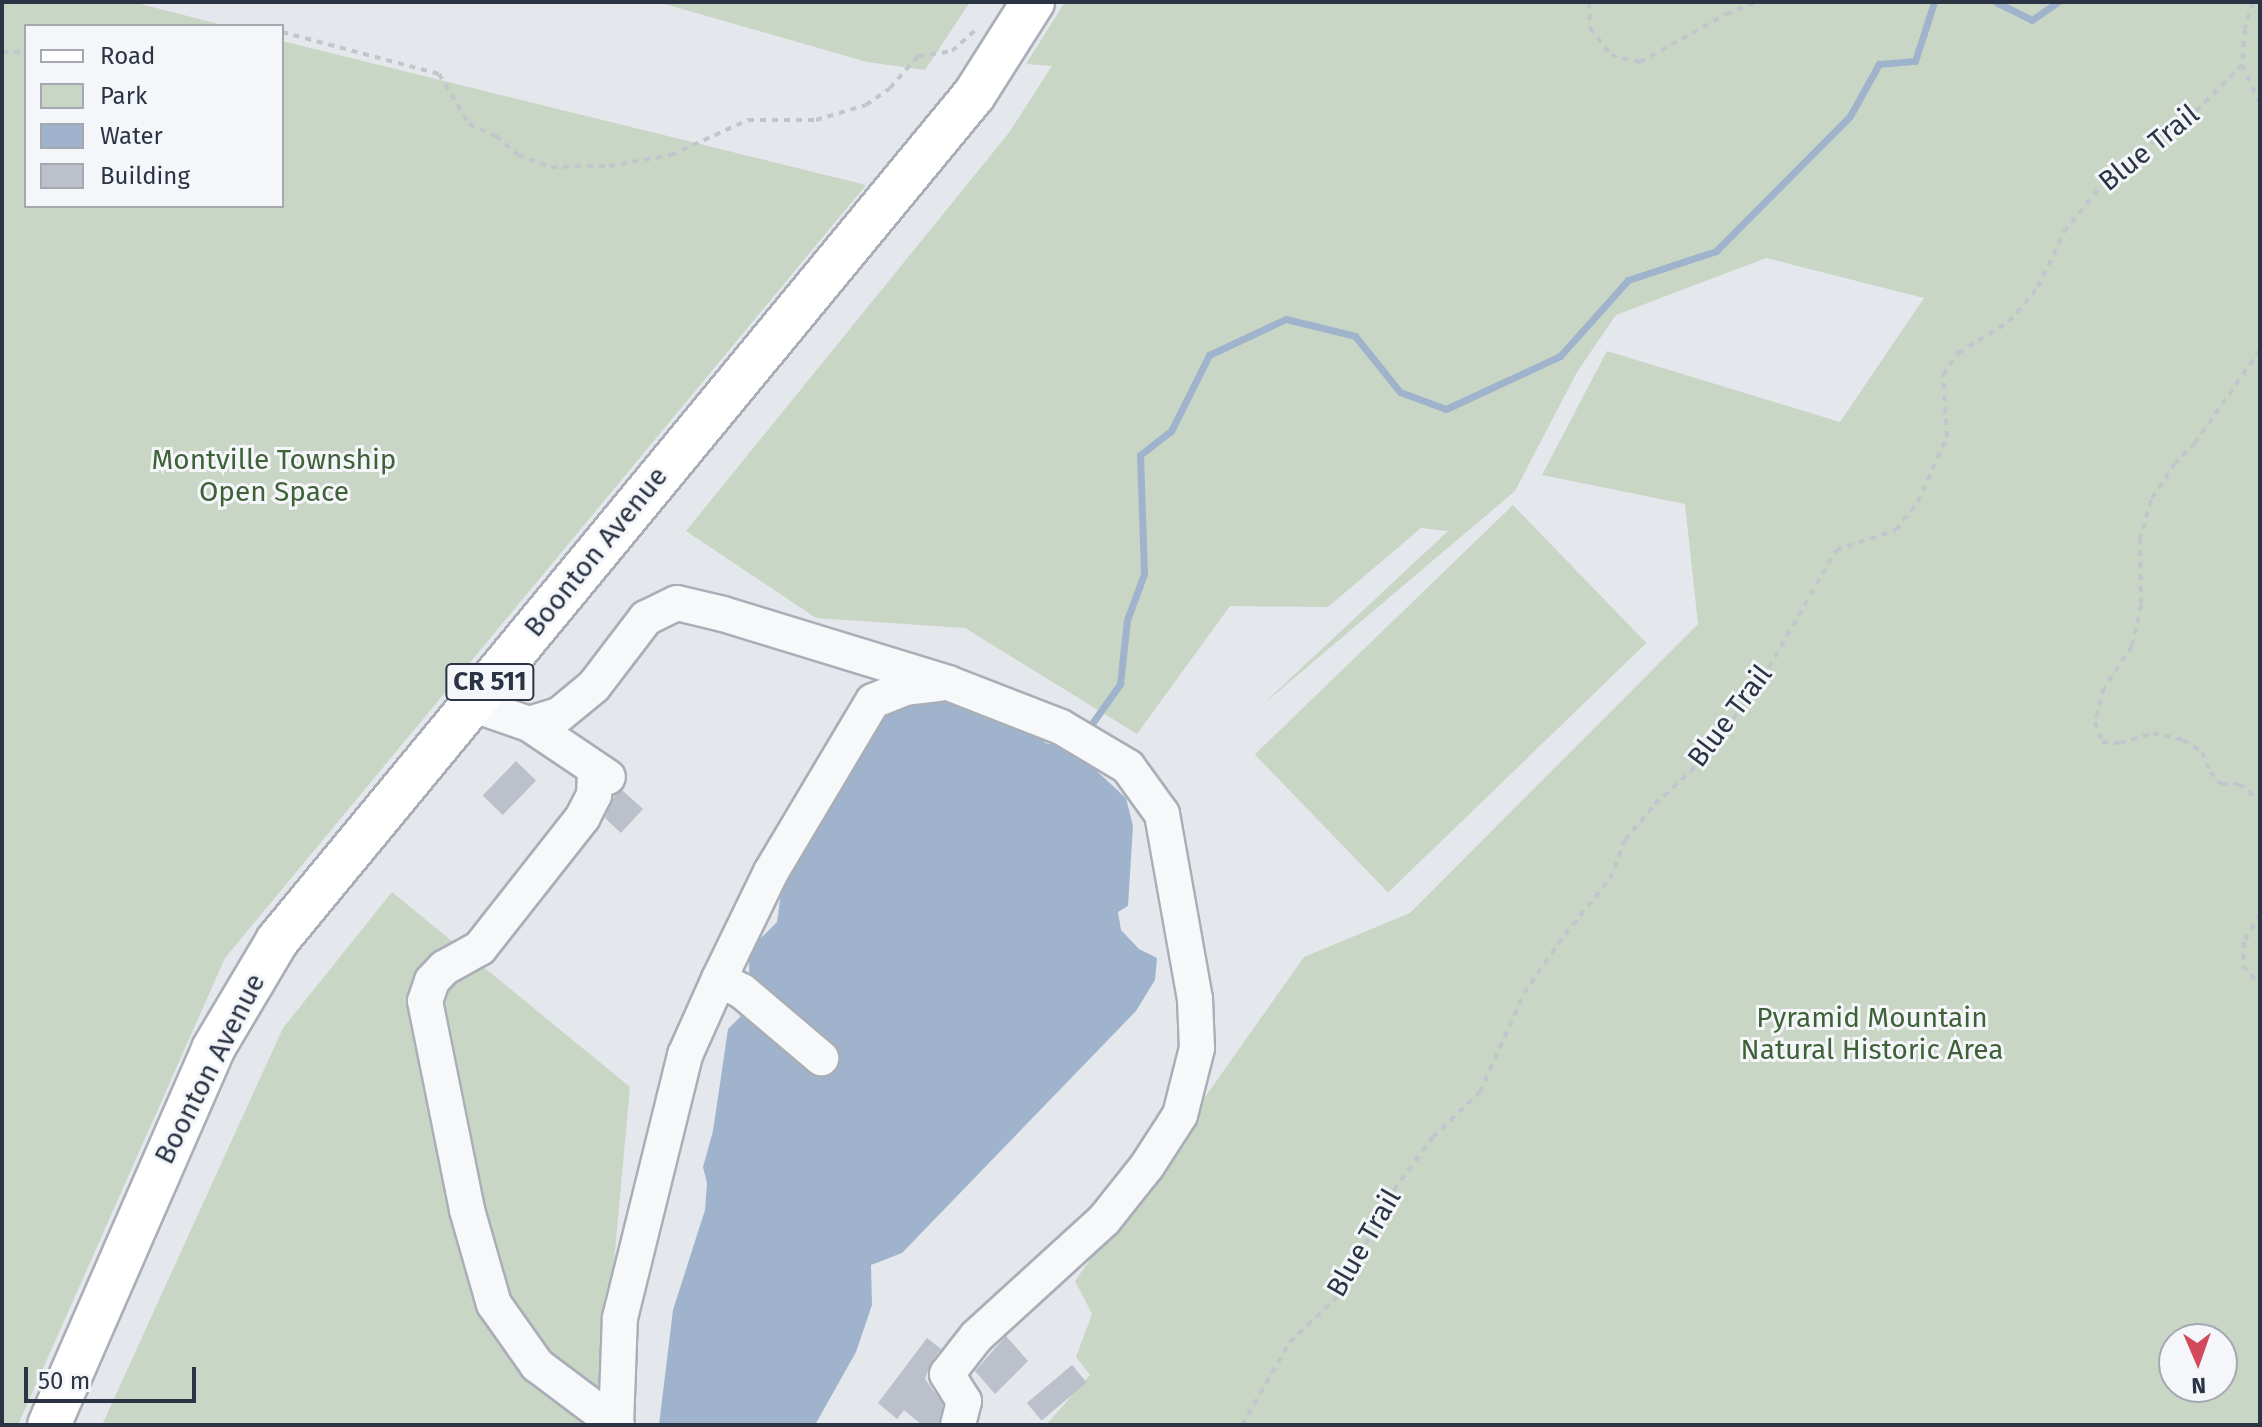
<!DOCTYPE html>
<html>
<head>
<meta charset="utf-8">
<style>
	body { margin:0 }
	#map { position:relative; width:2262px; height:1427px; overflow:hidden; background:#e4e7ec; font-family:"Fira Sans",sans-serif }
	div>[style] { position:absolute }
	[style*='--x'] { left:calc(var(--x)*1px); top:calc(var(--y)*1px); width:calc(var(--w)*1px); rotate:calc(var(--a)*1deg) }
	.green>* { inset:0; background:#c9d6c5; transform-origin:0 0 }
	.water>* { inset:0; background:#9fb4cc }
	.stream>* { height:7px; margin:-3.5px; padding:0 3.5px; transform-origin:3.5px; border-radius:3.5px; background:#9fb4cc }
	.building>* { inset:0; background:#bbc0ca; transform-origin:0 0 }
	.path>* { height:4px; margin-top:-2px; transform-origin:0; background:repeating-linear-gradient(90deg,#c2c5cb 0 6px,transparent 0 12px) }
	.roads { filter:drop-shadow(2px 0 #a9aeb7) drop-shadow(-2px 0 #a9aeb7) drop-shadow(0 2px #a9aeb7) drop-shadow(0 -2px #a9aeb7) }
	.minor>* { height:34px; margin:-17px; padding:0 17px; transform-origin:17px; border-radius:17px; background:#f7f8fa }
	.major>* { height:42px; margin:-21px; padding:0 21px; transform-origin:21px; border-radius:21px; background:#fff }
	span { translate:-50% -50%; white-space:nowrap; text-align:center; line-height:1.15; -webkit-text-stroke:6px #f4f6f9; paint-order:stroke }
	.shield-label span { padding:2px 6px; background:#f4f6f9; border:2px solid; border-radius:6px; -webkit-text-stroke-width:0 }
	.shield-label { font-size:26px; color:#2b3445; font-weight:700 }
	.street-label { font-size:28px; color:#2b3445 }
	.park-label { font-size:28px; color:#3f6138 }
	.frame { position:absolute; inset:0; border:4px solid #2b3445; pointer-events:none }
	.legend { position:absolute; left:24px; top:24px; width:260px; height:184px; box-sizing:border-box; background:#f4f6f9; border:2px solid #a4a8b1; margin:0; padding:10px 14px; list-style:none; font-size:24px; color:#2b3445 }
	.legend li { display:flex; align-items:center; gap:16px; height:40px }
	.legend b { width:40px; border:2px solid #a4a8b1 }
	.north { position:absolute; left:2158px; top:1323px; width:80px; height:80px; box-sizing:border-box; background:#f4f6f9; border:2px solid #a4a8b1; border-radius:50%; rotate:178deg; font-size:22px; font-weight:700; line-height:32px; text-align:center; color:#2b3445 }
	.north::after { content:''; display:block; margin:auto; width:28px; height:36px; background:#d1495b; clip-path:polygon(50% 0,100% 100%,50% 72%,0 100%) }
	.scale { position:absolute; left:24px; top:1367px; width:172px; height:36px; box-sizing:border-box; border:4px solid #2b3445; border-top:0; padding-left:10px; font-size:24px; line-height:28px; white-space:nowrap; color:#2b3445; -webkit-text-stroke:6px #f4f6f9; paint-order:stroke }
</style>
</head>
<body>
<div id="map">
	<div class="green">
		<div style="clip-path:polygon(2px 2px,133px 2px,226px 26px,26px 26px,26px 206px,282px 206px,282px 41px,866px 185px,225px 958px,18px 1425px,2px 1425px)"></div>
		<div style="clip-path:polygon(658px 2px,970px 2px,925px 70px,867px 62px)"></div>
		<div style="clip-path:polygon(evenodd,1065px 2px,2260px 2px,2260px 1425px,1046px 1425px,1090px 1375px,1076px 1357px,1092px 1314px,1075px 1281px,1304px 957px,1410px 913px,1698px 624px,1685px 504px,1542px 475px,1607px 351px,1840px 422px,1924px 298px,1766px 258px,1616px 315px,1577px 372px,1515px 491px,1261px 706px,1448px 531px,1421px 528px,1328px 607px,1230px 606px,1137px 734px,965px 628px,816px 618px,686px 531px,1008px 134px,1052px 66px,1026px 64px,1065px 2px,2174px 1339px,2222px 1339px,2222px 1387px,2174px 1387px,2174px 1339px)"></div>
		<div style="left:1513px;top:505px;width:192px;height:359px;rotate:46deg"></div>
		<div style="clip-path:polygon(392px 892px,630px 1087px,602px 1393px,579px 1425px,102px 1425px,283px 1028px)"></div>
	</div>
	<div class="water">
		<div style="clip-path:polygon(920px 698px,947px 701px,1042px 733px,1045px 743px,1055px 745px,1061px 735px,1094px 752px,1089px 764px,1126px 798px,1133px 826px,1128px 906px,1118px 912px,1121px 930px,1139px 949px,1157px 958px,1155px 980px,1136px 1011px,902px 1253px,871px 1265px,872px 1305px,856px 1352px,815px 1425px,659px 1425px,673px 1310px,705px 1210px,707px 1183px,703px 1167px,713px 1131px,728px 1029px,750px 1007px,749px 960px,760px 939px,777px 922px,781px 893px,847px 774px,894px 704px)"></div>
	</div>
	<div class="stream">
		<div style="--x:1996;--y:2;--w:40;--a:26.6"></div>
		<div style="--x:2032;--y:20;--w:32;--a:-35"></div>
		<div style="--x:1086;--y:732;--w:59;--a:-54.7"></div>
		<div style="--x:1120;--y:684;--w:64;--a:-83.8"></div>
		<div style="--x:1127;--y:620;--w:49;--a:-69.7"></div>
		<div style="--x:1144;--y:574;--w:119;--a:-91.9"></div>
		<div style="--x:1140;--y:455;--w:39;--a:-38"></div>
		<div style="--x:1171;--y:431;--w:85;--a:-63.4"></div>
		<div style="--x:1209;--y:355;--w:85;--a:-25.1"></div>
		<div style="--x:1286;--y:319;--w:71;--a:13.8"></div>
		<div style="--x:1355;--y:336;--w:72;--a:51.2"></div>
		<div style="--x:1400;--y:392;--w:49;--a:20.3"></div>
		<div style="--x:1446;--y:409;--w:126;--a:-24.9"></div>
		<div style="--x:1560;--y:356;--w:102;--a:-48.2"></div>
		<div style="--x:1628;--y:280;--w:93;--a:-18.2"></div>
		<div style="--x:1716;--y:251;--w:190;--a:-45.2"></div>
		<div style="--x:1850;--y:116;--w:60;--a:-60.9"></div>
		<div style="--x:1879;--y:64;--w:36;--a:-5"></div>
		<div style="--x:1915;--y:61;--w:62;--a:-72.1"></div>
	</div>
	<div class="building">
		<div style="left:516px;top:761px;width:28px;height:48px;rotate:44deg"></div>
		<div style="clip-path:polygon(622px 790px,643px 809px,621px 833px,605px 818px,614px 796px)"></div>
		<div style="clip-path:polygon(1006px 1336px,1028px 1361px,995px 1394px,975px 1371px)"></div>
		<div style="clip-path:polygon(927px 1338px,941px 1349px,931px 1362px,925px 1379px,943px 1404px,939px 1425px,922px 1425px,904px 1410px,897px 1419px,878px 1403px)"></div>
		<div style="left:1072px;top:1365px;width:23px;height:59px;rotate:50deg"></div>
	</div>
	<div class="path">
		<div style="--x:1589;--y:2;--w:26;--a:88"></div>
		<div style="--x:1590;--y:28;--w:34;--a:52"></div>
		<div style="--x:1611;--y:55;--w:30;--a:14"></div>
		<div style="--x:1640;--y:62;--w:98;--a:-29.2"></div>
		<div style="--x:1726;--y:14;--w:34;--a:-21"></div>
		<div style="--x:2253;--y:2;--w:28;--a:107"></div>
		<div style="--x:2245;--y:29;--w:36;--a:95"></div>
		<div style="--x:2242;--y:65;--w:42;--a:64.7"></div>
		<div style="--x:282;--y:32;--w:163;--a:15"></div>
		<div style="--x:439;--y:74;--w:58;--a:59"></div>
		<div style="--x:469;--y:124;--w:30;--a:24"></div>
		<div style="--x:496;--y:136;--w:29;--a:41"></div>
		<div style="--x:518;--y:155;--w:35;--a:20"></div>
		<div style="--x:551;--y:167;--w:58;--a:-1"></div>
		<div style="--x:609;--y:166;--w:63;--a:-10.1"></div>
		<div style="--x:671;--y:155;--w:85;--a:-24.4"></div>
		<div style="--x:748;--y:120;--w:68;--a:0"></div>
		<div style="--x:816;--y:120;--w:52;--a:-16.7"></div>
		<div style="--x:866;--y:105;--w:29;--a:-35"></div>
		<div style="--x:890;--y:88;--w:43;--a:-48.8"></div>
		<div style="--x:918;--y:56;--w:34;--a:-8"></div>
		<div style="--x:952;--y:51;--w:31;--a:-42"></div>
		<div style="--x:2;--y:52;--w:24;--a:-2"></div>
		<div style="--x:2260;--y:350;--w:113;--a:125"></div>
		<div style="--x:2195;--y:443;--w:28;--a:135"></div>
		<div style="--x:2175;--y:463;--w:44;--a:123"></div>
		<div style="--x:2151;--y:500;--w:40;--a:106"></div>
		<div style="--x:2140;--y:538;--w:67;--a:89.1"></div>
		<div style="--x:2141;--y:605;--w:42;--a:102.4"></div>
		<div style="--x:2132;--y:646;--w:50;--a:123.7"></div>
		<div style="--x:2104;--y:688;--w:35;--a:105"></div>
		<div style="--x:2095;--y:722;--w:21;--a:71"></div>
		<div style="--x:2102;--y:742;--w:18;--a:3"></div>
		<div style="--x:2120;--y:743;--w:34;--a:-17"></div>
		<div style="--x:2153;--y:733;--w:31;--a:13"></div>
		<div style="--x:2183;--y:740;--w:22;--a:32"></div>
		<div style="--x:2202;--y:752;--w:22;--a:68"></div>
		<div style="--x:2210;--y:772;--w:16;--a:47"></div>
		<div style="--x:2221;--y:784;--w:18;--a:0"></div>
		<div style="--x:2239;--y:784;--w:27;--a:39"></div>
		<div style="--x:2260;--y:914;--w:32;--a:120"></div>
		<div style="--x:2244;--y:942;--w:24;--a:92"></div>
		<div style="--x:2243;--y:966;--w:25;--a:47"></div>
		<div style="--x:1242;--y:1425;--w:96;--a:-60"></div>
		<div style="--x:1290;--y:1342;--w:65;--a:-43.8"></div>
		<div style="--x:1337;--y:1297;--w:121;--a:-62"></div>
		<div style="--x:1394;--y:1190;--w:66;--a:-53.7"></div>
		<div style="--x:1433;--y:1137;--w:65;--a:-43.8"></div>
		<div style="--x:1480;--y:1092;--w:108;--a:-66"></div>
		<div style="--x:1524;--y:993;--w:72;--a:-55.2"></div>
		<div style="--x:1565;--y:934;--w:71;--a:-50.7"></div>
		<div style="--x:1610;--y:879;--w:42;--a:-69"></div>
		<div style="--x:1625;--y:840;--w:47;--a:-50.2"></div>
		<div style="--x:1655;--y:804;--w:68;--a:-42.6"></div>
		<div style="--x:1705;--y:758;--w:99;--a:-54.1"></div>
		<div style="--x:1763;--y:678;--w:147;--a:-60.3"></div>
		<div style="--x:1836;--y:550;--w:63;--a:-18.4"></div>
		<div style="--x:1896;--y:530;--w:36;--a:-52"></div>
		<div style="--x:1918;--y:502;--w:71;--a:-66"></div>
		<div style="--x:1947;--y:437;--w:62;--a:-93.7"></div>
		<div style="--x:1943;--y:375;--w:27;--a:-56"></div>
		<div style="--x:1958;--y:353;--w:60;--a:-31.3"></div>
		<div style="--x:2009;--y:322;--w:45;--a:-50.4"></div>
		<div style="--x:2038;--y:287;--w:61;--a:-64.7"></div>
		<div style="--x:2064;--y:232;--w:77;--a:-51.3"></div>
		<div style="--x:2112;--y:172;--w:104;--a:-36"></div>
		<div style="--x:2196;--y:111;--w:65;--a:-45"></div>
	</div>
	<div class="roads">
		<div class="minor">
			<div style="--x:471;--y:704;--w:61;--a:19"></div>
			<div style="--x:529;--y:724;--w:95;--a:33.9"></div>
			<div style="--x:529;--y:724;--w:31;--a:-17"></div>
			<div style="--x:559;--y:715;--w:45;--a:-39.6"></div>
			<div style="--x:594;--y:686;--w:86;--a:-52.6"></div>
			<div style="--x:646;--y:618;--w:34;--a:-26"></div>
			<div style="--x:677;--y:603;--w:47;--a:13.4"></div>
			<div style="--x:723;--y:614;--w:235;--a:17"></div>
			<div style="--x:948;--y:683;--w:121;--a:21.3"></div>
			<div style="--x:1061;--y:727;--w:78;--a:30.8"></div>
			<div style="--x:1128;--y:767;--w:58;--a:54.1"></div>
			<div style="--x:1162;--y:814;--w:188;--a:79.9"></div>
			<div style="--x:1195;--y:999;--w:49;--a:87.7"></div>
			<div style="--x:1197;--y:1048;--w:69;--a:104.2"></div>
			<div style="--x:1180;--y:1115;--w:61;--a:122.9"></div>
			<div style="--x:1147;--y:1166;--w:69;--a:128.5"></div>
			<div style="--x:1104;--y:1220;--w:173;--a:137.6"></div>
			<div style="--x:976;--y:1337;--w:47;--a:128.1"></div>
			<div style="--x:947;--y:1374;--w:32;--a:58"></div>
			<div style="--x:964;--y:1401;--w:25;--a:104"></div>
			<div style="--x:595;--y:769;--w:26;--a:92"></div>
			<div style="--x:594;--y:795;--w:25;--a:117"></div>
			<div style="--x:583;--y:817;--w:167;--a:128.2"></div>
			<div style="--x:480;--y:948;--w:41;--a:150.9"></div>
			<div style="--x:444;--y:968;--w:18;--a:133"></div>
			<div style="--x:432;--y:981;--w:21;--a:109"></div>
			<div style="--x:425;--y:1001;--w:213;--a:78.6"></div>
			<div style="--x:467;--y:1210;--w:98;--a:74"></div>
			<div style="--x:494;--y:1304;--w:75;--a:54.8"></div>
			<div style="--x:537;--y:1365;--w:100;--a:36.9"></div>
			<div style="--x:719;--y:979;--w:26;--a:28"></div>
			<div style="--x:742;--y:991;--w:104;--a:40.3"></div>
			<div style="--x:616;--y:1425;--w:107;--a:-87.9"></div>
			<div style="--x:620;--y:1318;--w:271;--a:-76.1"></div>
			<div style="--x:685;--y:1055;--w:83;--a:-65.9"></div>
			<div style="--x:719;--y:979;--w:119;--a:-64.1"></div>
			<div style="--x:771;--y:872;--w:199;--a:-59.2"></div>
			<div style="--x:873;--y:701;--w:35;--a:-22"></div>
			<div style="--x:906;--y:688;--w:34;--a:-7"></div>
		</div>
		<div class="major">
			<div style="--x:49;--y:1425;--w:410;--a:-66.4"></div>
			<div style="--x:213;--y:1049;--w:126;--a:-59.3"></div>
			<div style="--x:277;--y:941;--w:1096;--a:-50.52"></div>
			<div style="--x:974;--y:95;--w:110;--a:-57.6"></div>
		</div>
	</div>
	<div class="shield-label">
		<span style="left:490px;top:682px">CR 511</span>
	</div>
	<div class="street-label">
		<span style="left:2149px;top:148px;rotate:-39deg">Blue Trail</span>
		<span style="left:596px;top:552px;rotate:-51deg">Boonton Avenue</span>
		<span style="left:1730px;top:716px;rotate:-53deg">Blue Trail</span>
		<span style="left:210px;top:1069px;rotate:-63deg">Boonton Avenue</span>
		<span style="left:1364px;top:1243px;rotate:-60deg">Blue Trail</span>
	</div>
	<div class="park-label">
		<span style="left:274px;top:476px">Montville Township<br>Open Space</span>
		<span style="left:1872px;top:1034px">Pyramid Mountain<br>Natural Historic Area</span>
	</div>
	<div class="frame"></div>
	<ul class="legend">
	<li><b style="height:10px;background:#fff"></b>Road</li>
	<li><b style="height:22px;background:#c9d6c5"></b>Park</li>
	<li><b style="height:22px;background:#9fb4cc"></b>Water</li>
	<li><b style="height:22px;background:#bbc0ca"></b>Building</li>
	</ul>
	<div class="north">N</div>
	<div class="scale">50 m</div>
</div>
</body>
</html>
